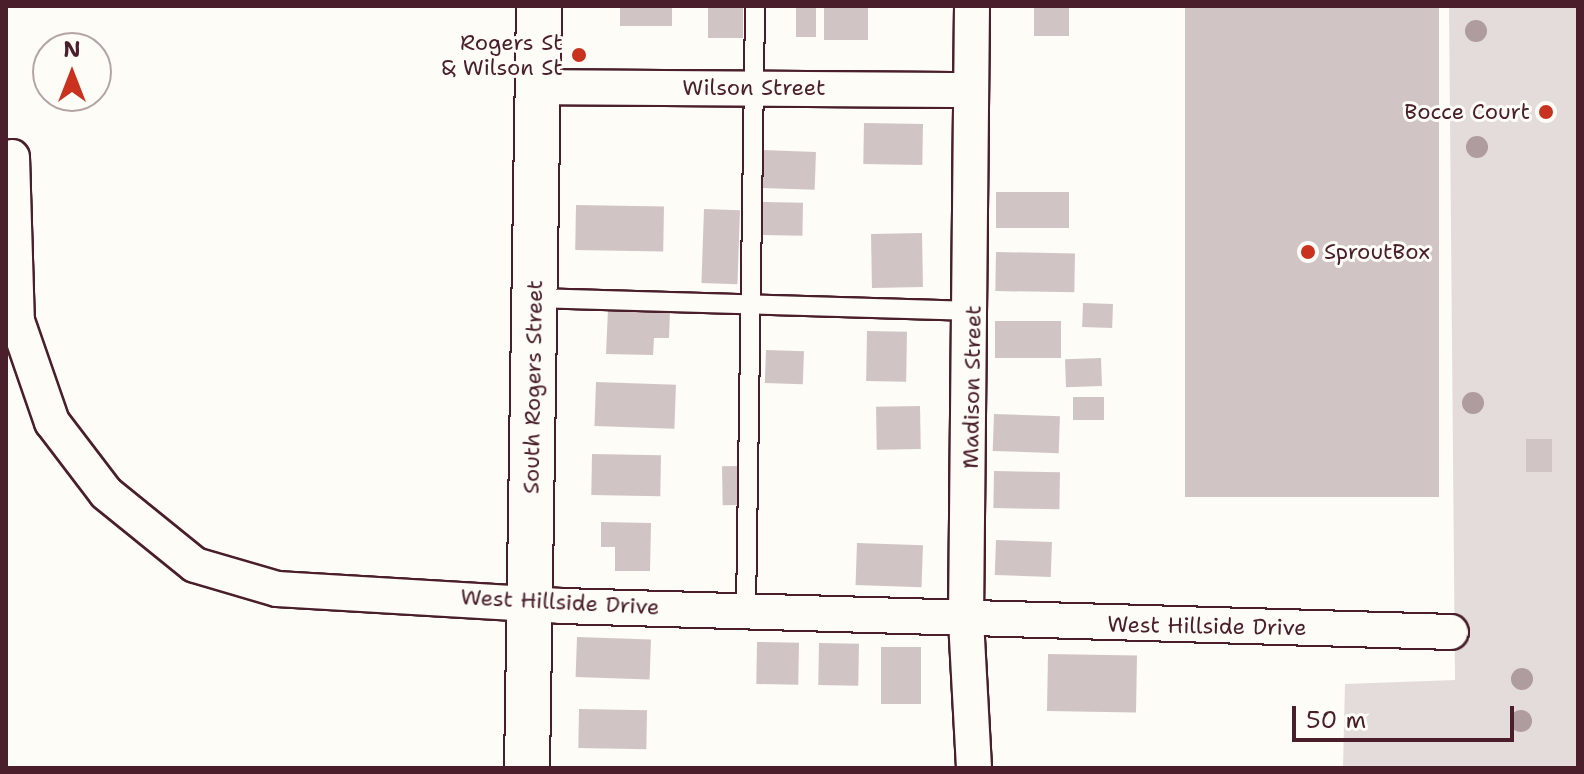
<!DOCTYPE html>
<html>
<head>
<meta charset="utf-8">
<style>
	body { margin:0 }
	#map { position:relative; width:1584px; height:774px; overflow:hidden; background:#fdfcf7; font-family:"Shantell Sans",sans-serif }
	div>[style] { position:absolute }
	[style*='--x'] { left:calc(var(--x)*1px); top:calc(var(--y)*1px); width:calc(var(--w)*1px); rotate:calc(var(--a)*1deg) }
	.green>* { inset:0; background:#e3dcda }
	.building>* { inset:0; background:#d0c5c4; transform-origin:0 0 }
	.roads { filter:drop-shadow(2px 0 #4a1f2b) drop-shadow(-2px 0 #4a1f2b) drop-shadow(0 2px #4a1f2b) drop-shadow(0 -2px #4a1f2b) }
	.lane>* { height:18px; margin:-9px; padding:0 9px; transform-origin:9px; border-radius:9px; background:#fdfcf7 }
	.street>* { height:34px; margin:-17px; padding:0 17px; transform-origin:17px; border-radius:17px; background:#fdfcf7 }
	.secondary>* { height:44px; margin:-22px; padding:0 22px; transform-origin:22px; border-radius:22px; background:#fdfcf7 }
	.trees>* { width:22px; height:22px; margin:-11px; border-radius:50%; background:#af9c9f }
	.dots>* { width:22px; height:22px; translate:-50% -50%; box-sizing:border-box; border:4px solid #fdfcf7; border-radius:50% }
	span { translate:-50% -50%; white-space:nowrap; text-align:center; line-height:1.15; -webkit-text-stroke:6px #fdfcf7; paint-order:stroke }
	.poi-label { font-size:22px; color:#4a1f2b }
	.right { translate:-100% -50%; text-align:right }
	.left { translate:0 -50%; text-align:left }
	.street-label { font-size:22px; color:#4a1f2b }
	.frame { position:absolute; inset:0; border:8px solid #4a1f2b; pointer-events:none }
	.north { position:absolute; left:32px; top:32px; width:80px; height:80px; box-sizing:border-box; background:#fdfcf7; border:2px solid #b5a4a5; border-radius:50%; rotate:0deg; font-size:22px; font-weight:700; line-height:32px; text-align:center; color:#4a1f2b }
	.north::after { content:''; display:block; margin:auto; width:28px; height:36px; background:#c8321e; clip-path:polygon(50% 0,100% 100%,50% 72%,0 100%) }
	.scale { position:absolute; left:1292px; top:706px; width:222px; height:36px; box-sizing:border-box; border:4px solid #4a1f2b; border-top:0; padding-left:10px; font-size:24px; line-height:28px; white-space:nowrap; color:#4a1f2b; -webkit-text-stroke:6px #fdfcf7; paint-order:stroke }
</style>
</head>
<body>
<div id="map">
	<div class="green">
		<div style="clip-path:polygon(1449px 6px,1578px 6px,1578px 768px,1343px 768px,1345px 684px,1455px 680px)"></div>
	</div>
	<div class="building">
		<div style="left:620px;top:6px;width:52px;height:20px"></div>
		<div style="left:708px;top:6px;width:35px;height:32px"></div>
		<div style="left:796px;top:6px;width:20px;height:31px"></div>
		<div style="left:824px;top:6px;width:44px;height:34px"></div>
		<div style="left:1034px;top:6px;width:35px;height:30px"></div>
		<div style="left:1185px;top:6px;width:254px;height:491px"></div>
		<div style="left:864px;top:123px;width:59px;height:41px;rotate:1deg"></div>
		<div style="left:762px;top:150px;width:54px;height:38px;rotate:2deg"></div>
		<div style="left:1069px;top:192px;width:36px;height:73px;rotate:90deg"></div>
		<div style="left:763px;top:202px;width:40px;height:33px;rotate:1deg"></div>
		<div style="left:576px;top:205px;width:88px;height:45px;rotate:1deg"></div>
		<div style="left:704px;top:209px;width:36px;height:74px;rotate:2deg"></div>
		<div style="left:922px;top:233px;width:54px;height:51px;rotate:89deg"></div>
		<div style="left:996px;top:252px;width:79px;height:39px;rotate:1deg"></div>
		<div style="left:1083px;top:303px;width:30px;height:24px;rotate:2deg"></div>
		<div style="clip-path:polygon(608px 309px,670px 311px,669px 338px,654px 338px,653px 355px,606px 354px)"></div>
		<div style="left:995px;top:321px;width:66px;height:37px"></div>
		<div style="left:867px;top:331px;width:40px;height:50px;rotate:1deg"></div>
		<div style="left:766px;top:350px;width:38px;height:33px;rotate:2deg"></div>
		<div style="left:1101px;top:358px;width:28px;height:36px;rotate:88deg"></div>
		<div style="left:596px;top:382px;width:80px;height:44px;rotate:2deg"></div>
		<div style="left:1073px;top:397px;width:31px;height:23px"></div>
		<div style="left:920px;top:406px;width:43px;height:44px;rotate:89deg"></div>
		<div style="left:994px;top:414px;width:66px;height:37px;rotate:2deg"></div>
		<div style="left:1526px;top:439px;width:26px;height:33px"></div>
		<div style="left:592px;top:454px;width:69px;height:41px;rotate:1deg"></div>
		<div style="left:739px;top:466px;width:39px;height:17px;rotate:89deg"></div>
		<div style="left:994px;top:471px;width:66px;height:37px;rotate:1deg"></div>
		<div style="clip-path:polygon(601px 522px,651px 523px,650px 571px,615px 571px,615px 547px,601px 547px)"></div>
		<div style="left:996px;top:540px;width:56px;height:35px;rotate:2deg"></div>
		<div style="left:857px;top:543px;width:66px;height:42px;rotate:2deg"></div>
		<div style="left:577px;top:637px;width:74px;height:40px;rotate:2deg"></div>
		<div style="left:757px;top:642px;width:42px;height:42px;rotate:1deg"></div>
		<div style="left:819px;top:643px;width:40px;height:42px;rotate:1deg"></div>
		<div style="left:881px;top:647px;width:40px;height:57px"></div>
		<div style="left:1048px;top:654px;width:89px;height:57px;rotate:1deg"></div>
		<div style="left:579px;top:709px;width:68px;height:39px;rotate:1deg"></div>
	</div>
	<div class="roads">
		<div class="lane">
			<div style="--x:535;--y:298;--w:439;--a:1.7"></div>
			<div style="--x:746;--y:609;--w:603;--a:-89.14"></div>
		</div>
		<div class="street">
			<div style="--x:972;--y:6;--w:614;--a:90.56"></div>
			<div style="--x:966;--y:620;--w:148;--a:86.9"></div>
			<div style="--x:536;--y:87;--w:435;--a:0.4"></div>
			<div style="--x:12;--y:157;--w:164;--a:88.3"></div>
			<div style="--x:17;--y:321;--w:107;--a:70.9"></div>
			<div style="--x:52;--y:422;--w:89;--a:52.7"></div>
			<div style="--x:106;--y:493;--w:114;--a:39"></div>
			<div style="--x:195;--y:565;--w:85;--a:16.3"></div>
			<div style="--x:277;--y:589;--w:285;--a:3.4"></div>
			<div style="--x:561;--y:606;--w:890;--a:1.67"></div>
		</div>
		<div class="secondary">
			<div style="--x:527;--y:768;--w:762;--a:-89.1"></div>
		</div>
	</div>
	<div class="trees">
		<div style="left:1476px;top:31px"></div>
		<div style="left:1477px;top:147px"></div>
		<div style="left:1473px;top:403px"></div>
		<div style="left:1522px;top:679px"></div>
		<div style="left:1521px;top:721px"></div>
	</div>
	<div class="dots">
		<div style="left:579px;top:55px;background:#c8321e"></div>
		<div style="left:1546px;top:112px;background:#c8321e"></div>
		<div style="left:1308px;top:252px;background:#c8321e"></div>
	</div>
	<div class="poi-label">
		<span class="right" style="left:563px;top:55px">Rogers St<br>&amp; Wilson St</span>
		<span class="right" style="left:1530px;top:112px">Bocce Court</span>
		<span class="left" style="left:1324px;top:252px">SproutBox</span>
	</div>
	<div class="street-label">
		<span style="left:754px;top:88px">Wilson Street</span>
		<span style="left:533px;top:387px;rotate:-89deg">South Rogers Street</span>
		<span style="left:972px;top:387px;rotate:-89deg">Madison Street</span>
		<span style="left:560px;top:602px;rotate:3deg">West Hillside Drive</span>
		<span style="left:1207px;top:626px;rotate:1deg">West Hillside Drive</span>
	</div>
	<div class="frame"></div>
	<div class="north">N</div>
	<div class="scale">50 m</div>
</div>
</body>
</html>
